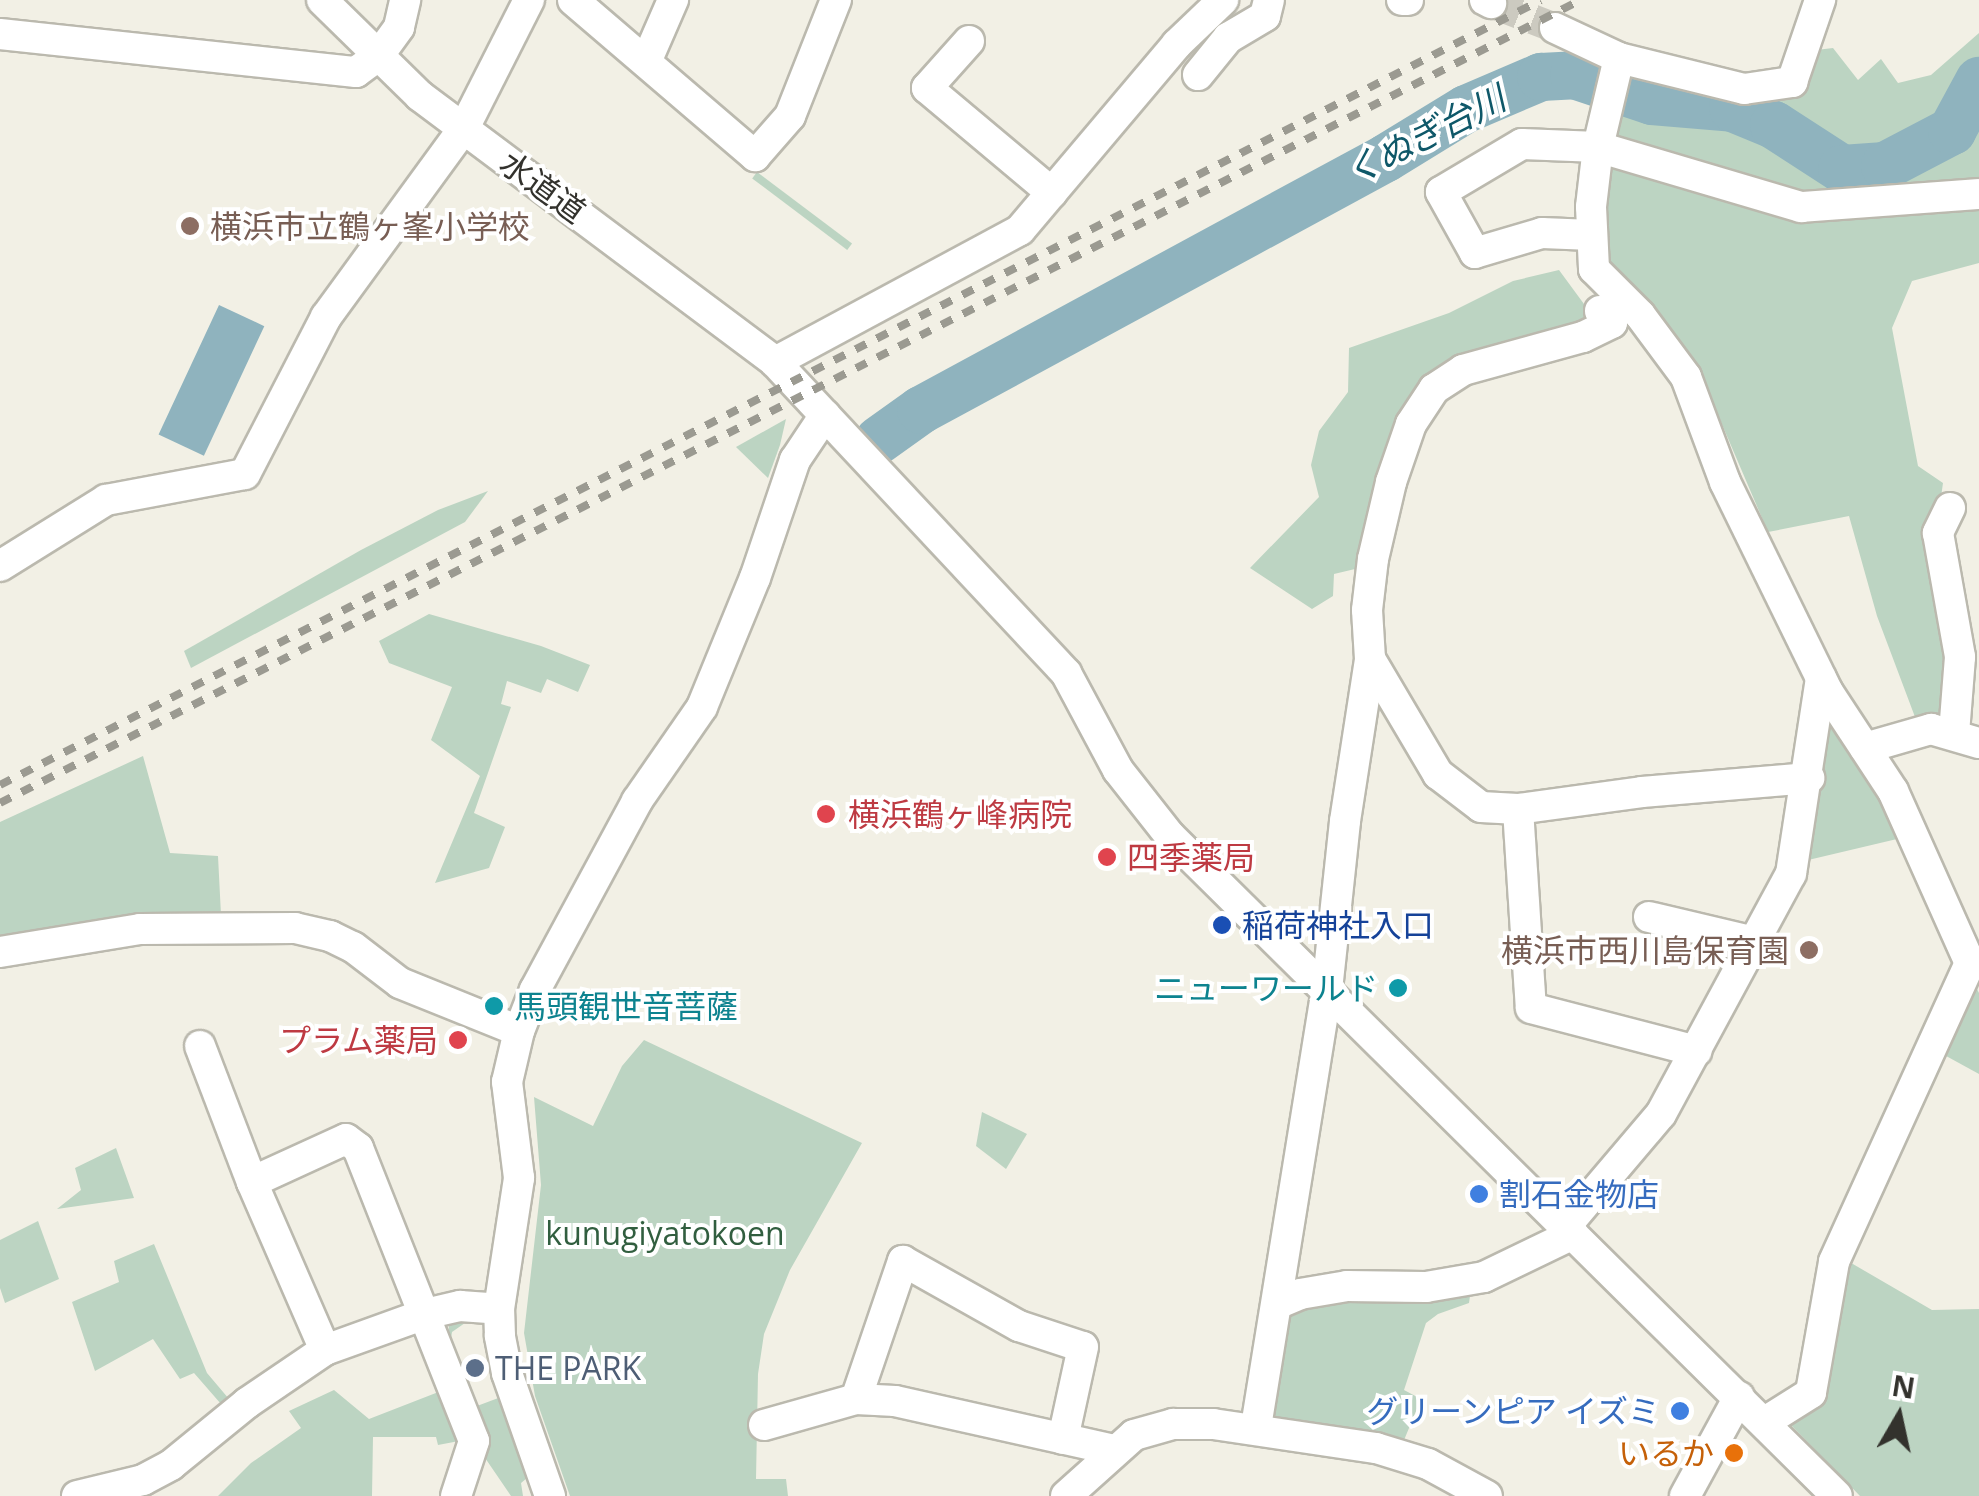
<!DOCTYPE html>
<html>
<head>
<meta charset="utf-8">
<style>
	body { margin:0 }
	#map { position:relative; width:1979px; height:1496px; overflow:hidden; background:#f2f0e5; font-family:"Open Sans","Noto Sans JP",sans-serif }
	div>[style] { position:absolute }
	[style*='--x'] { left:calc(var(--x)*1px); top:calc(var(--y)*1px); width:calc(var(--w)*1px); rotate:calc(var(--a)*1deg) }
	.green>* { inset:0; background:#bcd4c2; transform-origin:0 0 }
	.water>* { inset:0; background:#8fb3be; transform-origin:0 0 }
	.river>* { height:48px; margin:-24px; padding:0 24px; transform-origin:24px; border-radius:24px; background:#8fb3be }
	.minor-tunnel>* { height:30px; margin-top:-15px; transform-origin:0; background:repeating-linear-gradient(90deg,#cccac0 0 30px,transparent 0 45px) }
	.roads { filter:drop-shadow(2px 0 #bbb9ae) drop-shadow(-2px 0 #bbb9ae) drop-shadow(0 2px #bbb9ae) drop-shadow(0 -2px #bbb9ae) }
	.minor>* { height:30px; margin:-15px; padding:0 15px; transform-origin:15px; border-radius:15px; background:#fff }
	.rail>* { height:8px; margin-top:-4px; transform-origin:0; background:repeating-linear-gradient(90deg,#9b9a91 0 12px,transparent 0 24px) }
	.dots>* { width:28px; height:28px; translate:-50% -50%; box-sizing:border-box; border:5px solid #fff; border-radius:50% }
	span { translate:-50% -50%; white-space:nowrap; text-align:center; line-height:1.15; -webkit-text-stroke:8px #fff; paint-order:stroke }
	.street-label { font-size:32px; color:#33322d }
	.education-label { font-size:32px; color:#785e54 }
	.left { translate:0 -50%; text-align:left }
	.right { translate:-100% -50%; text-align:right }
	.health-label { font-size:32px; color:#be3a42 }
	.transit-label { font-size:32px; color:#164399 }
	.culture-label { font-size:32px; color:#0d838f }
	.shop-label { font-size:32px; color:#366cbe }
	.park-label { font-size:32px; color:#315e3f }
	.service-label { font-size:32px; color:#4e5e75 }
	.food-label { font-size:32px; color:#c56008 }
	.water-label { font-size:35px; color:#0f5869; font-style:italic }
	.north { position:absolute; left:1849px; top:1366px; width:100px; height:100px; -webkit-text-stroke:8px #fff; paint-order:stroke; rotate:9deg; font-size:28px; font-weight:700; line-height:40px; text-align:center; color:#33322d }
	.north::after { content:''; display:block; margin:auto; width:35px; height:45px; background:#33322d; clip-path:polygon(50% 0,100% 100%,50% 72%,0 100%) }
</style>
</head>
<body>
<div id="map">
	<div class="green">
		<div style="clip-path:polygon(1979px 33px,1979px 263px,1912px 281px,1892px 328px,1918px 466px,1943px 483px,1941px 497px,1923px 529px,1949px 631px,1947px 717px,1915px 717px,1877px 616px,1849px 516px,1768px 532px,1709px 394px,1604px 264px,1600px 221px,1627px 82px,1726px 103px,1792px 96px,1808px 51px,1833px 48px,1858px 80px,1881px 59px,1898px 83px,1931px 75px)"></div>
		<div style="left:757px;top:172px;width:119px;height:8px;rotate:37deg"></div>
		<div style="clip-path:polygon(1559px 270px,1595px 319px,1443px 371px,1365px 553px,1355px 569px,1334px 574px,1333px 596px,1312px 609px,1250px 568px,1319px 497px,1311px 465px,1319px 431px,1348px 392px,1349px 348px,1449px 313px,1513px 281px)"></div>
		<div style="clip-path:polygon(786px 419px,780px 445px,768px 478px,736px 447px)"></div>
		<div style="clip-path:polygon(488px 491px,465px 522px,191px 668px,184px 651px,361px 550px,438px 510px)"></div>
		<div style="clip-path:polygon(429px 614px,541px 646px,590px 665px,578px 692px,547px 679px,541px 693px,507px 681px,501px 704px,511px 707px,474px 813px,505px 827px,489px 868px,435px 883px,480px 776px,431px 740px,452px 687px,389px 663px,379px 641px)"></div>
		<div style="clip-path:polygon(1823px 705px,1874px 787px,1897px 839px,1804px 861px)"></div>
		<div style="clip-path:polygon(143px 756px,170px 853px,218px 856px,221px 915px,122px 918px,0 935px,0 822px)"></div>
		<div style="clip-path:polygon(1972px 979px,1979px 993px,1979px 1074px,1937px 1051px)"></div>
		<div style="clip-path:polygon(644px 1040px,862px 1143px,790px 1270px,764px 1334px,758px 1374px,756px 1479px,786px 1479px,788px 1496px,570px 1496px,535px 1396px,524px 1333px,541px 1185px,534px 1097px,593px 1126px,622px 1066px)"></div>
		<div style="clip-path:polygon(982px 1112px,1027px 1134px,1006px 1169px,976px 1146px)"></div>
		<div style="clip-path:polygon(116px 1148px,134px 1198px,57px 1209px,81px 1190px,75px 1168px)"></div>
		<div style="clip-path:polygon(38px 1221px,59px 1279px,5px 1303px,0 1288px,0 1240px)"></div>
		<div style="clip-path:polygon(154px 1244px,207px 1373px,229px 1399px,221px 1404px,194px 1373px,180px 1379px,153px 1339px,95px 1371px,72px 1302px,119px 1282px,114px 1261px)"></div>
		<div style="clip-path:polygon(1846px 1260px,1932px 1310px,1979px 1309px,1979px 1496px,1860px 1496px,1788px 1422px)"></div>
		<div style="clip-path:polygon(1471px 1289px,1469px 1303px,1438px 1314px,1426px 1323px,1404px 1390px,1421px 1399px,1402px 1445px,1266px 1419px,1282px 1318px,1305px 1301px)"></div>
		<div style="clip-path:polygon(450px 1316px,475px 1316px,452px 1332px,450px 1345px,477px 1406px,501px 1397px,527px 1478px,521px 1483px,523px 1496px,511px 1496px,481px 1452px,447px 1345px)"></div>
		<div style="clip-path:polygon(334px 1390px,369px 1419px,441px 1391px,459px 1441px,438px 1445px,436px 1437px,373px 1437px,372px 1496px,218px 1496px,251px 1463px,301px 1428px,289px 1411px)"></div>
	</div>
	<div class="water">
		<div style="left:219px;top:305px;width:50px;height:143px;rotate:25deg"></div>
	</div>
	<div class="river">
		<div style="--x:879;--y:440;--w:52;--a:-35.5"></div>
		<div style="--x:921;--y:410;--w:529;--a:-28.45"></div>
		<div style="--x:1386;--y:158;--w:94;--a:-31.5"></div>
		<div style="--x:1466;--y:109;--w:82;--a:-23.1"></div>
		<div style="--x:1541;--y:77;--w:33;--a:-3"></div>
		<div style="--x:1574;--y:75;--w:82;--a:18.4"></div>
		<div style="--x:1652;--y:101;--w:81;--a:4.9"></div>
		<div style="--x:1733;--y:108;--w:44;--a:22.5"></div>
		<div style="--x:1774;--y:125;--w:81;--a:32.9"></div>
		<div style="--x:1842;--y:169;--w:43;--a:-4"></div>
		<div style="--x:1885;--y:166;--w:76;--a:-27.6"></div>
		<div style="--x:1952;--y:131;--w:57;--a:-61.6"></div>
	</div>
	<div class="minor-tunnel">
		<div style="--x:1491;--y:3;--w:69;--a:21.3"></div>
	</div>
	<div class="roads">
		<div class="minor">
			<div style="--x:322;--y:0;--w:137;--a:44.4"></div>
			<div style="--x:420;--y:96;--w:444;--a:36.8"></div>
			<div style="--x:775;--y:362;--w:426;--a:46.9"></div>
			<div style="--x:1066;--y:673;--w:110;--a:61.8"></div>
			<div style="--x:1118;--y:770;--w:84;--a:51.8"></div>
			<div style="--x:1170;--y:836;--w:938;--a:44.7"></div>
			<div style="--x:573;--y:0;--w:240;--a:40.6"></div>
			<div style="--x:755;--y:156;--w:53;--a:-48.8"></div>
			<div style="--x:790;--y:116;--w:125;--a:-68.4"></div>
			<div style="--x:1402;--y:0;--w:6;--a:0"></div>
			<div style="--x:1485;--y:0;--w:7;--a:27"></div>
			<div style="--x:1555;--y:28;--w:71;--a:25.1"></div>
			<div style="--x:1619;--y:58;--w:129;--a:13.9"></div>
			<div style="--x:1744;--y:89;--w:49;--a:-8.3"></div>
			<div style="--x:1792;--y:82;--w:87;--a:-71.1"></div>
			<div style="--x:0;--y:34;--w:358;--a:6.1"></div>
			<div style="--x:356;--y:72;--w:29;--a:-36"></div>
			<div style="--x:379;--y:55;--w:34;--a:-54"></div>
			<div style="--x:399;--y:27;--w:28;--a:-77"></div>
			<div style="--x:969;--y:41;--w:63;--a:131.8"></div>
			<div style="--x:927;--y:88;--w:163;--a:40"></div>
			<div style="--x:1619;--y:58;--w:91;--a:103.3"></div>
			<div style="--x:1598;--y:147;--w:60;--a:96.7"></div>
			<div style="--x:1591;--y:207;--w:62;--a:87.2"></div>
			<div style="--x:1594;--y:269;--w:65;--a:45"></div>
			<div style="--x:1640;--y:315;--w:77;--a:53.4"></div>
			<div style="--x:1686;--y:377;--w:112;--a:69.6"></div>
			<div style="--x:1725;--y:482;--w:234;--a:63.9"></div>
			<div style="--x:1828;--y:692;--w:118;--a:56.7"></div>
			<div style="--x:1893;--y:791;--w:188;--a:65.9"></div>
			<div style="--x:1970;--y:963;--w:328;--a:114.5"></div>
			<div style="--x:1834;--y:1262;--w:133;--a:100"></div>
			<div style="--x:1811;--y:1393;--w:54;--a:147.8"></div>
			<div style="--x:646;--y:62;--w:68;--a:-66.5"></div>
			<div style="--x:1198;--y:75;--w:48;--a:-51"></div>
			<div style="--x:1228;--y:38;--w:43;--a:-30.7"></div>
			<div style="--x:1265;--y:16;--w:16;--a:-76"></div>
			<div style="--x:1592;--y:235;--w:50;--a:-177.7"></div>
			<div style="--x:1542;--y:233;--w:70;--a:163.4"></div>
			<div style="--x:1475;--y:253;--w:70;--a:-119.1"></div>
			<div style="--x:1441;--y:192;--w:94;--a:-30.7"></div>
			<div style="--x:1522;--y:144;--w:76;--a:2.3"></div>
			<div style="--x:1598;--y:147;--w:212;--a:16.5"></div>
			<div style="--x:1801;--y:207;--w:178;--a:-4.2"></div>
			<div style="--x:775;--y:362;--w:278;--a:-28.3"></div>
			<div style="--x:1020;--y:230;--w:243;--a:-49.8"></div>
			<div style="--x:1177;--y:44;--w:64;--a:-43.7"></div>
			<div style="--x:1950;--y:508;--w:28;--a:116"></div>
			<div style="--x:1938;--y:533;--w:126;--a:79.9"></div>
			<div style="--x:1960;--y:657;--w:76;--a:94.5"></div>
			<div style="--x:0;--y:566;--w:125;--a:-31.9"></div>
			<div style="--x:106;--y:500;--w:141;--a:-10.6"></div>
			<div style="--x:245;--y:474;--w:177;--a:-62.7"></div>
			<div style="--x:326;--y:317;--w:234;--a:-53.9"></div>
			<div style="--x:464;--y:128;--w:144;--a:-63.1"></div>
			<div style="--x:1370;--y:659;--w:134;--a:59.4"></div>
			<div style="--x:1438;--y:774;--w:54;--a:37.5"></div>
			<div style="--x:1481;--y:807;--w:37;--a:3"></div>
			<div style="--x:1518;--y:809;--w:125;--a:-7.8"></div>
			<div style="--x:1642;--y:792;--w:168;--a:-4.8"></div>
			<div style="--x:1865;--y:748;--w:69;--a:-16.1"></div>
			<div style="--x:1931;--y:729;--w:50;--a:16.3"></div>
			<div style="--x:1518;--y:809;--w:199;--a:86.3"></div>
			<div style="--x:1531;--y:1008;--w:171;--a:14.6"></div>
			<div style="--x:1649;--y:917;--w:109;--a:13.3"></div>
			<div style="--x:0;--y:952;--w:142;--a:-9.3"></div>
			<div style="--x:140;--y:929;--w:155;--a:-0.4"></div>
			<div style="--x:295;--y:928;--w:36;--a:13"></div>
			<div style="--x:330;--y:936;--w:25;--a:26"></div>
			<div style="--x:353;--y:947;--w:59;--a:37.5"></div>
			<div style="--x:400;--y:983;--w:128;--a:22"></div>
			<div style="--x:200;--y:1046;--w:146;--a:69.1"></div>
			<div style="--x:1565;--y:1227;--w:148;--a:-49.7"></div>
			<div style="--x:1661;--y:1114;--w:273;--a:-61.6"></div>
			<div style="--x:1791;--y:874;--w:198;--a:-81.3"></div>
			<div style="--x:1277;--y:1304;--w:25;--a:-23"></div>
			<div style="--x:1300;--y:1294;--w:48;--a:-9.7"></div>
			<div style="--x:1347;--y:1286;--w:79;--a:0.7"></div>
			<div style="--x:1426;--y:1287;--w:59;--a:-9.8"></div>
			<div style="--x:1484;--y:1277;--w:99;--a:-25.8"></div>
			<div style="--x:325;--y:1350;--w:183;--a:-113.5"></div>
			<div style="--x:252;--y:1182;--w:103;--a:-24.6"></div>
			<div style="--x:346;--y:1139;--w:15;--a:37"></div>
			<div style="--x:358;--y:1148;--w:315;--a:68.4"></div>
			<div style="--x:474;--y:1441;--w:58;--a:108.1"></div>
			<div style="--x:856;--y:1399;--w:146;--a:-71.2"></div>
			<div style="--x:903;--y:1261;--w:133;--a:29.3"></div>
			<div style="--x:1019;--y:1326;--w:67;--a:18.2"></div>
			<div style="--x:1083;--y:1347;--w:94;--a:102.3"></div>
			<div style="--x:764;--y:1425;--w:96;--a:-15.8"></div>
			<div style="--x:856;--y:1399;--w:39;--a:3"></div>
			<div style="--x:895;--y:1401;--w:224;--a:12.6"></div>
			<div style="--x:1256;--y:1427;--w:443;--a:-80.8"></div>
			<div style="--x:1327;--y:990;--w:170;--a:-83.9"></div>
			<div style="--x:1345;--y:821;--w:164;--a:-81.2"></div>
			<div style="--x:1370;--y:659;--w:49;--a:-93.5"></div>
			<div style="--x:1367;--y:610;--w:51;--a:-83.3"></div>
			<div style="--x:1373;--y:559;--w:79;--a:-76.8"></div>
			<div style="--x:1391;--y:482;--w:61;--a:-71"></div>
			<div style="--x:1411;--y:424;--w:42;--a:-56.7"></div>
			<div style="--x:1434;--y:389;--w:35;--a:-33"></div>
			<div style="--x:1463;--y:370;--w:124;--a:-15.4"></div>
			<div style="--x:1583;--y:337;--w:32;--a:-26"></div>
			<div style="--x:1612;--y:323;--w:17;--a:-135"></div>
			<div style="--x:77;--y:1496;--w:68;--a:-13.6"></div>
			<div style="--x:143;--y:1480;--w:32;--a:-28"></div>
			<div style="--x:171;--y:1465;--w:98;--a:-39.2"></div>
			<div style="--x:247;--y:1403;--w:94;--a:-34.2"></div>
			<div style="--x:325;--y:1350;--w:106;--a:-19.8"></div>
			<div style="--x:425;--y:1314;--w:36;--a:-13"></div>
			<div style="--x:460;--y:1306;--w:39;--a:4"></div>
			<div style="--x:550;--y:1496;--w:130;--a:-109.3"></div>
			<div style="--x:507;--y:1373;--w:38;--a:-101"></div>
			<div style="--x:500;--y:1336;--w:27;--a:-92"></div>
			<div style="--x:499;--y:1309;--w:133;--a:-81.3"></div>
			<div style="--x:519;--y:1178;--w:97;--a:-97.1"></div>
			<div style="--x:507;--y:1082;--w:52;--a:-76.8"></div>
			<div style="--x:519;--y:1031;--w:44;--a:-68.7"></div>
			<div style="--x:535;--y:990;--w:215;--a:-61.6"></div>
			<div style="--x:637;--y:801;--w:114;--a:-55.3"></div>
			<div style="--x:702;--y:707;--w:139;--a:-67.7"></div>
			<div style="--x:755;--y:578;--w:125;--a:-71.3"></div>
			<div style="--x:795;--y:460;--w:54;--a:-56.3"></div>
			<div style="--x:1066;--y:1496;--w:91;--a:-41.9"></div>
			<div style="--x:1134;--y:1435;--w:41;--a:-15.8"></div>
			<div style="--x:1173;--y:1424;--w:40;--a:0"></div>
			<div style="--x:1213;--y:1424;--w:165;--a:8.4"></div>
			<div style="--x:1376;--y:1448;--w:54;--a:17.1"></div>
			<div style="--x:1428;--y:1464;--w:67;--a:28.5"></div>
			<div style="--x:1685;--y:1496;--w:113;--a:-61.4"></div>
		</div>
	</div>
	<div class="rail">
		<div style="--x:0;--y:785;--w:1729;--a:-26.99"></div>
		<div style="--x:0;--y:803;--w:1773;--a:-26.93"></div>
	</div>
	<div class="dots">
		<div style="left:190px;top:226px;background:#8d6e63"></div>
		<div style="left:826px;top:814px;background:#e0444e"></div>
		<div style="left:1107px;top:857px;background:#e0444e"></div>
		<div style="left:1222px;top:925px;background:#1a4fb4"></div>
		<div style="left:1809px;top:950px;background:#8d6e63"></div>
		<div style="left:1398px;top:988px;background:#0f9aa8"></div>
		<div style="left:494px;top:1006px;background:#0f9aa8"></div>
		<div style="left:458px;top:1040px;background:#e0444e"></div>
		<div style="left:1479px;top:1194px;background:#3f7fe0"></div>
		<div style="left:475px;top:1368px;background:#5c6f8a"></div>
		<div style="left:1680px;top:1411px;background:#3f7fe0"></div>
		<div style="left:1734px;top:1453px;background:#e8710a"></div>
	</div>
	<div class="street-label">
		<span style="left:543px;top:187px;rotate:36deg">水道道</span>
	</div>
	<div class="education-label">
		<span class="left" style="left:210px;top:226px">横浜市立鶴ヶ峯小学校</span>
		<span class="right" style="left:1789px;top:950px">横浜市西川島保育園</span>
	</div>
	<div class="health-label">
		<span class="left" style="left:848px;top:814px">横浜鶴ヶ峰病院</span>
		<span class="left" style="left:1127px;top:857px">四季薬局</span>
		<span class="right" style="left:438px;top:1040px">プラム薬局</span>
	</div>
	<div class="transit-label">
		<span class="left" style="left:1242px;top:925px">稲荷神社入口</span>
	</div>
	<div class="culture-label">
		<span class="right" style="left:1378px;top:988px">ニューワールド</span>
		<span class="left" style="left:514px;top:1006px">馬頭観世音菩薩</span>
	</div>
	<div class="shop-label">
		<span class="left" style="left:1499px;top:1194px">割石金物店</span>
		<span class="right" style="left:1660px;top:1411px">グリーンピア イズミ</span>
	</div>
	<div class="park-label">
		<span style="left:665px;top:1233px">kunugiyatokoen</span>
	</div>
	<div class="service-label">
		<span class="left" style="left:495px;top:1368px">THE PARK</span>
	</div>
	<div class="food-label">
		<span class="right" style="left:1714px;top:1453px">いるか</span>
	</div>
	<div class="water-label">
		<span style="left:1425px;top:135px;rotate:-27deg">くぬぎ台川</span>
	</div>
	<div class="north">N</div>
</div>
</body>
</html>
